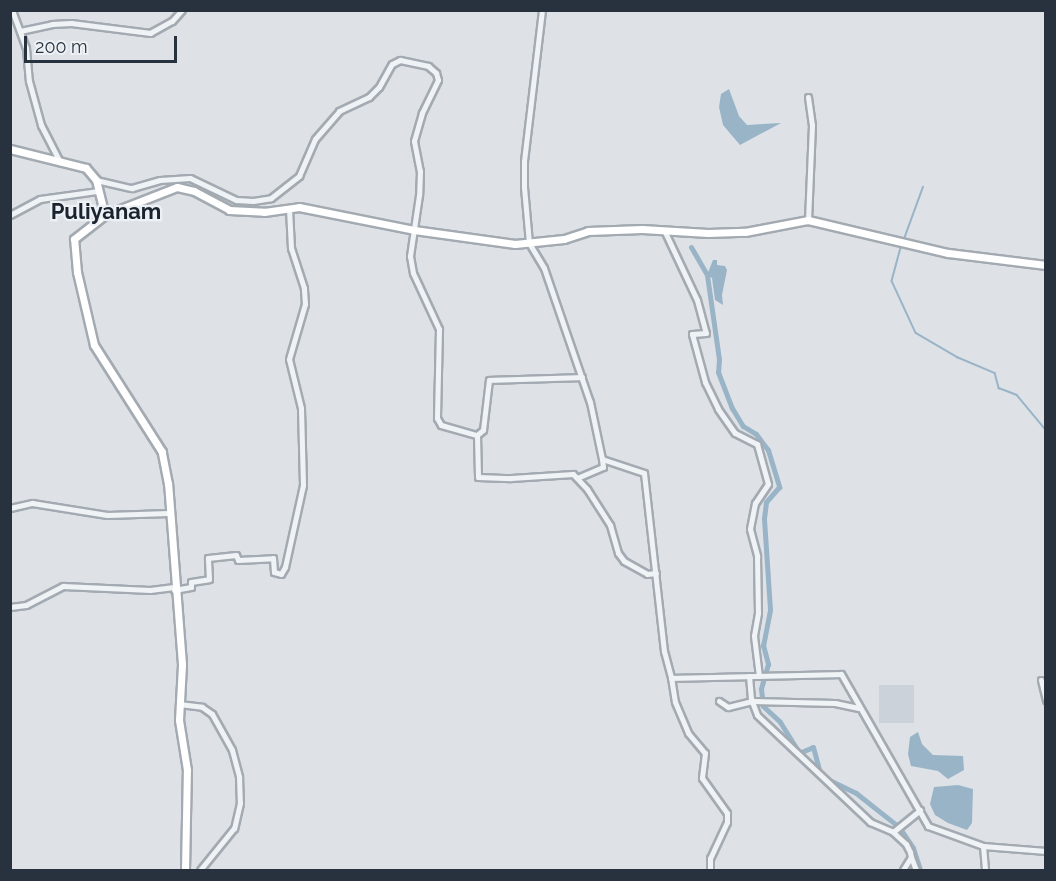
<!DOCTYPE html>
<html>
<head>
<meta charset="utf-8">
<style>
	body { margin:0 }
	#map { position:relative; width:1056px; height:881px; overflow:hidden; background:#dee2e7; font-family:Raleway,sans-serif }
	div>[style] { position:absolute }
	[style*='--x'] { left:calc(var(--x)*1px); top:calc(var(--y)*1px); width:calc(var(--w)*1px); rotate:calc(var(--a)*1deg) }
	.built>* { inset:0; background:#ccd2d9; transform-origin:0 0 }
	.water>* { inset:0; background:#99b4c7 }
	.stream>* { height:1.5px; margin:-0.75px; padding:0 0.75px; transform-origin:0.75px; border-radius:0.75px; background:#99b4c7 }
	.canal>* { height:5px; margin:-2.5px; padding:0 2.5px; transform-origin:2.5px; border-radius:2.5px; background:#99b4c7 }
	.roads { filter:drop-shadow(2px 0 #a3aab1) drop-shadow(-2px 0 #a3aab1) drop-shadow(0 2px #a3aab1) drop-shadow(0 -2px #a3aab1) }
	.minor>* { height:5px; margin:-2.5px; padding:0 2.5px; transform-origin:2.5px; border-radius:2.5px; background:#f0f3f6 }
	.secondary>* { height:7px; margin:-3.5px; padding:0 3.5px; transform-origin:3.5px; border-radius:3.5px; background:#fff }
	span { translate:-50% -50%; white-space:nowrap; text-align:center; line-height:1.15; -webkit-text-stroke:4.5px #edf1f5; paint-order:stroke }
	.quarter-label { font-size:22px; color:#1a232e; font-weight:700 }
	.frame { position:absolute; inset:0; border:12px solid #27323e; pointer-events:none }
	.scale { position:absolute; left:24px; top:36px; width:153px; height:27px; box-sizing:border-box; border:3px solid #27323e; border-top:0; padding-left:8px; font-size:18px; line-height:21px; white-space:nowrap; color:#27323e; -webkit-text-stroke:4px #edf1f5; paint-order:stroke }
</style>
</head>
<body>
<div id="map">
	<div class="built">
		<div style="left:879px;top:685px;width:35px;height:38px"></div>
	</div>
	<div class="water">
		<div style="clip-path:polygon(729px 89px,739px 116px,747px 125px,781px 123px,740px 145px,723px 125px,719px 107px,721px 94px)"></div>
		<div style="clip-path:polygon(713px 260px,717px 260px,717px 265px,725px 266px,727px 270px,722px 295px,723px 305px,715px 300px,712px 278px,707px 275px)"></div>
		<div style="clip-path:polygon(918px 732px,922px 744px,933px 755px,963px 756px,964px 770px,948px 779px,938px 771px,911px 766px,908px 754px,910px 737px)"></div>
		<div style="clip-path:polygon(958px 785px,973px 789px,972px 823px,967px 830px,948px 823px,935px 815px,930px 804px,934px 787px)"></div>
	</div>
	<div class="stream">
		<div style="--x:904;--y:239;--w:55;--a:-69.9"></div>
		<div style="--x:902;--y:244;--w:38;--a:105"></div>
		<div style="--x:892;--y:281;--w:57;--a:65.2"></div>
		<div style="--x:916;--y:333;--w:48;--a:30.3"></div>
		<div style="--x:957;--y:357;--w:41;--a:22.8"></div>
		<div style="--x:995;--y:373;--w:16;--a:75"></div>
		<div style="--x:999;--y:388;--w:19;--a:21"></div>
		<div style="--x:1017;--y:395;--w:45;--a:50.4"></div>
	</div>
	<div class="canal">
		<div style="--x:691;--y:247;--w:32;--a:60"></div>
		<div style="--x:707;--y:275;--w:85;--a:81.9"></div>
		<div style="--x:719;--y:359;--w:13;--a:94"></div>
		<div style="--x:718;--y:372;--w:39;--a:69"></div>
		<div style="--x:732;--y:408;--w:21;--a:59"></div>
		<div style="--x:743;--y:426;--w:15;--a:32"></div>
		<div style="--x:756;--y:434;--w:20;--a:53"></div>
		<div style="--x:768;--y:450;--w:39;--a:73"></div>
		<div style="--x:779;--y:487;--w:20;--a:131"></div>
		<div style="--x:766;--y:502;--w:17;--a:97"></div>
		<div style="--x:764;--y:519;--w:91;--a:86.2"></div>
		<div style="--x:770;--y:610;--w:36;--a:101"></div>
		<div style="--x:763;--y:645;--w:20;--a:75"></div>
		<div style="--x:768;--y:664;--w:26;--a:106"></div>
		<div style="--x:761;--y:689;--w:17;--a:83"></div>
		<div style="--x:763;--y:706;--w:23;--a:43"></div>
		<div style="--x:780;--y:722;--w:36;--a:58"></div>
		<div style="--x:799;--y:753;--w:15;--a:-23"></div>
		<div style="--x:813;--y:747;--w:30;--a:75"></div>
		<div style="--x:821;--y:776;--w:39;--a:26"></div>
		<div style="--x:856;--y:793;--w:55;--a:38.3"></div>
		<div style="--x:899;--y:827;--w:25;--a:56"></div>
		<div style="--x:913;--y:848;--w:23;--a:72"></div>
	</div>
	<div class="roads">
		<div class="minor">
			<div style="--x:12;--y:10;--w:40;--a:69.8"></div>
			<div style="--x:26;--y:48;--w:33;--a:85"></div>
			<div style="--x:29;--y:81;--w:46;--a:74.7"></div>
			<div style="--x:41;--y:125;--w:42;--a:62.8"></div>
			<div style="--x:542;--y:10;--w:152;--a:96.8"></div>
			<div style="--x:524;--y:161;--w:26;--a:90"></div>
			<div style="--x:524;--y:187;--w:56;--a:84.9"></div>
			<div style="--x:529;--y:243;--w:29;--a:59"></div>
			<div style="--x:544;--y:268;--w:142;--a:71.1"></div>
			<div style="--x:590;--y:402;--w:58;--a:78.1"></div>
			<div style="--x:602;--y:459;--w:44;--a:18.4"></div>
			<div style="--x:644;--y:473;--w:179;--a:83.6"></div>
			<div style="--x:664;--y:651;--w:28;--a:75"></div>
			<div style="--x:671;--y:678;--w:170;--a:-1.3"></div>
			<div style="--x:841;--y:674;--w:175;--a:60.2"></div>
			<div style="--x:928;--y:826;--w:59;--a:20"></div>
			<div style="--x:983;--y:846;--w:63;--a:4.5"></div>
			<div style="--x:20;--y:31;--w:33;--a:-12"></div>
			<div style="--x:52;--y:24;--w:19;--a:-3"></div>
			<div style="--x:71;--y:23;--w:80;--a:7.2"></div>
			<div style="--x:150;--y:33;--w:25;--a:-29"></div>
			<div style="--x:172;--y:21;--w:15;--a:-48"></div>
			<div style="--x:808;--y:97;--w:28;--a:82"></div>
			<div style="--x:812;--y:125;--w:95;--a:92.4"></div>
			<div style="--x:96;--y:180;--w:37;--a:13"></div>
			<div style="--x:132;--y:188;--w:29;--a:-16"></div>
			<div style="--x:160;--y:180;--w:30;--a:-4"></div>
			<div style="--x:190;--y:178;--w:51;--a:25.6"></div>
			<div style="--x:236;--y:200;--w:17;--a:3"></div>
			<div style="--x:253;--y:201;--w:18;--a:-9"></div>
			<div style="--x:271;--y:198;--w:36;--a:-38"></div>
			<div style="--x:299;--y:176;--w:40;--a:-66.6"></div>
			<div style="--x:315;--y:139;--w:37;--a:-49"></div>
			<div style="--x:339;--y:111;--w:33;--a:-25"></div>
			<div style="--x:369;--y:97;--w:14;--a:-45"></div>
			<div style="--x:379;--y:87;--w:26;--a:-61"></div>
			<div style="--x:392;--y:64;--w:9;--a:-27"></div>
			<div style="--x:400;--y:60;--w:29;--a:12"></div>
			<div style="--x:428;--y:66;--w:11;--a:41"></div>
			<div style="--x:436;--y:73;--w:7;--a:74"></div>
			<div style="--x:438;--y:80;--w:37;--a:116"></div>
			<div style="--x:422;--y:113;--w:29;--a:106"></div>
			<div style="--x:414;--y:141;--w:31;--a:79"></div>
			<div style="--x:420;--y:171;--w:24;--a:92"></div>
			<div style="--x:419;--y:195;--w:62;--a:98.4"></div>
			<div style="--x:410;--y:256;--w:17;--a:80"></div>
			<div style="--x:413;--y:273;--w:62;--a:65.1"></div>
			<div style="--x:439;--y:329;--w:89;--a:91.3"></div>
			<div style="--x:437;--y:418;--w:8;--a:60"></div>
			<div style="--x:441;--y:425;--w:37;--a:16"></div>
			<div style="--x:477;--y:435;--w:42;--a:88.6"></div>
			<div style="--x:478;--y:477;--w:33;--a:2"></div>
			<div style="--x:511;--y:478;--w:62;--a:-3.7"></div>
			<div style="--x:573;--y:474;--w:21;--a:47"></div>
			<div style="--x:587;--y:489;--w:43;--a:57.4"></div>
			<div style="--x:610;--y:525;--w:29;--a:74"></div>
			<div style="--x:618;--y:553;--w:10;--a:53"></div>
			<div style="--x:624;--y:561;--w:26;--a:29"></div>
			<div style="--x:647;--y:574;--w:9;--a:-6"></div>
			<div style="--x:10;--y:215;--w:34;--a:-28"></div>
			<div style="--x:40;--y:199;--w:59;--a:-7.9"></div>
			<div style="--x:664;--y:230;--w:77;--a:64.8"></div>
			<div style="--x:697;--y:300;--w:34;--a:75"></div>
			<div style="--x:706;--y:333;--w:14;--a:176"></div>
			<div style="--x:692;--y:334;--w:50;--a:74.8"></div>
			<div style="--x:705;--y:382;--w:30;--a:64"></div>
			<div style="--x:718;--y:409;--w:29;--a:55"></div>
			<div style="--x:735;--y:433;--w:25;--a:27"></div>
			<div style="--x:757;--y:444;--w:41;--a:74.6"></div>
			<div style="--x:768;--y:484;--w:23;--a:124"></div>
			<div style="--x:755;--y:503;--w:26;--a:101"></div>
			<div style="--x:750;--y:529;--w:28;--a:75"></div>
			<div style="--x:757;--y:556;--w:57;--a:89"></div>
			<div style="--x:758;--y:613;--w:23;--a:100"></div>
			<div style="--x:754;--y:636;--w:40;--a:82.9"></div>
			<div style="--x:477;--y:435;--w:8;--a:-40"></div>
			<div style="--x:483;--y:430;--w:50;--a:-83.2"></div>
			<div style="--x:489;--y:380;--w:93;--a:-1.8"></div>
			<div style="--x:577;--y:478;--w:28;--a:-23"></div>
			<div style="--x:603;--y:467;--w:8;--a:-97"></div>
			<div style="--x:10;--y:508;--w:23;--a:-13"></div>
			<div style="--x:32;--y:503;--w:76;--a:9.1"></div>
			<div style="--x:107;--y:515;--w:62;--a:-1.8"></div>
			<div style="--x:174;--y:590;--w:17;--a:-10"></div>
			<div style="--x:191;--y:587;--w:5;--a:-90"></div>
			<div style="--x:191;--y:582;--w:18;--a:-9"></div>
			<div style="--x:209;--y:579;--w:21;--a:-93"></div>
			<div style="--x:208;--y:558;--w:28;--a:-6"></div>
			<div style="--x:236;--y:555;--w:5;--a:68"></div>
			<div style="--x:238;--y:560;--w:35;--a:-3"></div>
			<div style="--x:273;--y:558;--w:14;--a:86"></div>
			<div style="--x:274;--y:572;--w:7;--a:16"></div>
			<div style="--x:281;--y:574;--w:8;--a:-60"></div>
			<div style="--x:285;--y:567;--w:84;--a:-77.6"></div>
			<div style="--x:303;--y:485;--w:77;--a:-91.5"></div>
			<div style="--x:301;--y:408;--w:50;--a:-103.8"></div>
			<div style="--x:289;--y:359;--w:57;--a:-73.8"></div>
			<div style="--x:305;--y:304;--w:16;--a:-94"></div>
			<div style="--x:304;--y:288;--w:42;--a:-108"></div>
			<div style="--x:291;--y:248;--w:40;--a:-92.9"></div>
			<div style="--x:10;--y:607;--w:16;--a:-7"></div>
			<div style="--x:26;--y:605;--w:42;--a:-27.2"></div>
			<div style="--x:63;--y:586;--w:87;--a:2.6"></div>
			<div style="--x:150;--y:590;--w:24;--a:-7"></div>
			<div style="--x:749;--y:676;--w:23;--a:85"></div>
			<div style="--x:751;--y:699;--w:17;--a:69"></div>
			<div style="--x:757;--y:715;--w:156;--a:43.4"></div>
			<div style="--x:870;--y:822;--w:25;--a:23"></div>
			<div style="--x:893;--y:832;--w:35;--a:-39"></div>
			<div style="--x:671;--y:677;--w:25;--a:81"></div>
			<div style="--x:675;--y:702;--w:34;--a:67"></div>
			<div style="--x:688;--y:733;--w:26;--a:50"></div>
			<div style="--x:705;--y:753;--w:25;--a:97"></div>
			<div style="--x:702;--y:778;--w:43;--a:54.5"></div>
			<div style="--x:727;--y:813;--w:9;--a:90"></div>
			<div style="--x:727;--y:822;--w:40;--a:115"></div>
			<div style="--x:710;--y:858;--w:12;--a:90"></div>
			<div style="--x:1041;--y:680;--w:21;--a:76"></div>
			<div style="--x:719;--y:701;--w:11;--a:34"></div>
			<div style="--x:728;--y:707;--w:25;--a:-14"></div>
			<div style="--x:752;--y:701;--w:83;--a:1.4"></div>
			<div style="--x:835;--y:703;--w:24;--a:12"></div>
			<div style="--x:179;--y:704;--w:23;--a:7"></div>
			<div style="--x:202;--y:707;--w:12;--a:35"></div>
			<div style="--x:212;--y:714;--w:41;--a:60.9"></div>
			<div style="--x:232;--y:750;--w:28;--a:75"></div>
			<div style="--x:239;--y:777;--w:26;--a:88"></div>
			<div style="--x:240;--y:803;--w:26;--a:103"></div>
			<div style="--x:234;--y:828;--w:54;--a:129"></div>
			<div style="--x:893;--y:832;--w:18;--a:43"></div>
			<div style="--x:906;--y:844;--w:9;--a:63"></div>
			<div style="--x:910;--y:852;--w:5;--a:79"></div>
			<div style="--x:911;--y:857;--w:15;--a:122"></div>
			<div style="--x:983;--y:846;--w:24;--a:85"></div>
			<div style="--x:911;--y:857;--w:14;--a:69"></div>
		</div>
		<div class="secondary">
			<div style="--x:10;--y:149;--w:78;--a:14"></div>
			<div style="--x:86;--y:168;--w:16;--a:50"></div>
			<div style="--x:96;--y:180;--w:36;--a:76"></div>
			<div style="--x:185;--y:870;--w:100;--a:-88.9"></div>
			<div style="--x:187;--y:770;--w:51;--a:-99.1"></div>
			<div style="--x:179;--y:720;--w:56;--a:-86.9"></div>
			<div style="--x:182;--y:664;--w:181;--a:-94.4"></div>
			<div style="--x:168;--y:484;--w:33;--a:-101"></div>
			<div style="--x:162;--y:452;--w:127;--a:-122.4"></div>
			<div style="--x:94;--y:345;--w:75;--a:-103.1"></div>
			<div style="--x:77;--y:272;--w:33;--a:-95"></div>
			<div style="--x:74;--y:239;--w:39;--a:-38"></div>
			<div style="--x:105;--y:215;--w:77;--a:-21.3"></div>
			<div style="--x:177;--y:187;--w:17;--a:13"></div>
			<div style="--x:194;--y:191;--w:40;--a:28"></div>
			<div style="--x:229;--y:210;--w:35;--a:3"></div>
			<div style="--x:264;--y:212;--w:35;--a:-8"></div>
			<div style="--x:299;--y:207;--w:117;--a:11.3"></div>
			<div style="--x:414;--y:230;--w:102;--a:7.9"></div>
			<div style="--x:515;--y:244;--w:49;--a:-5.8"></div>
			<div style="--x:564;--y:239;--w:25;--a:-18"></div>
			<div style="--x:588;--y:231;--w:54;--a:-2.1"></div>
			<div style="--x:642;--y:229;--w:66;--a:3.5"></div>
			<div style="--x:708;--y:233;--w:37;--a:-2"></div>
			<div style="--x:745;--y:232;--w:64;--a:-10.8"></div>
			<div style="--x:808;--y:220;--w:144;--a:13.3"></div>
			<div style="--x:948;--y:253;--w:99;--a:7"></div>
		</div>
	</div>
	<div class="quarter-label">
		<span style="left:106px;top:212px">Puliyanam</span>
	</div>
	<div class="frame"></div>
	<div class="scale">200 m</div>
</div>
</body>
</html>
